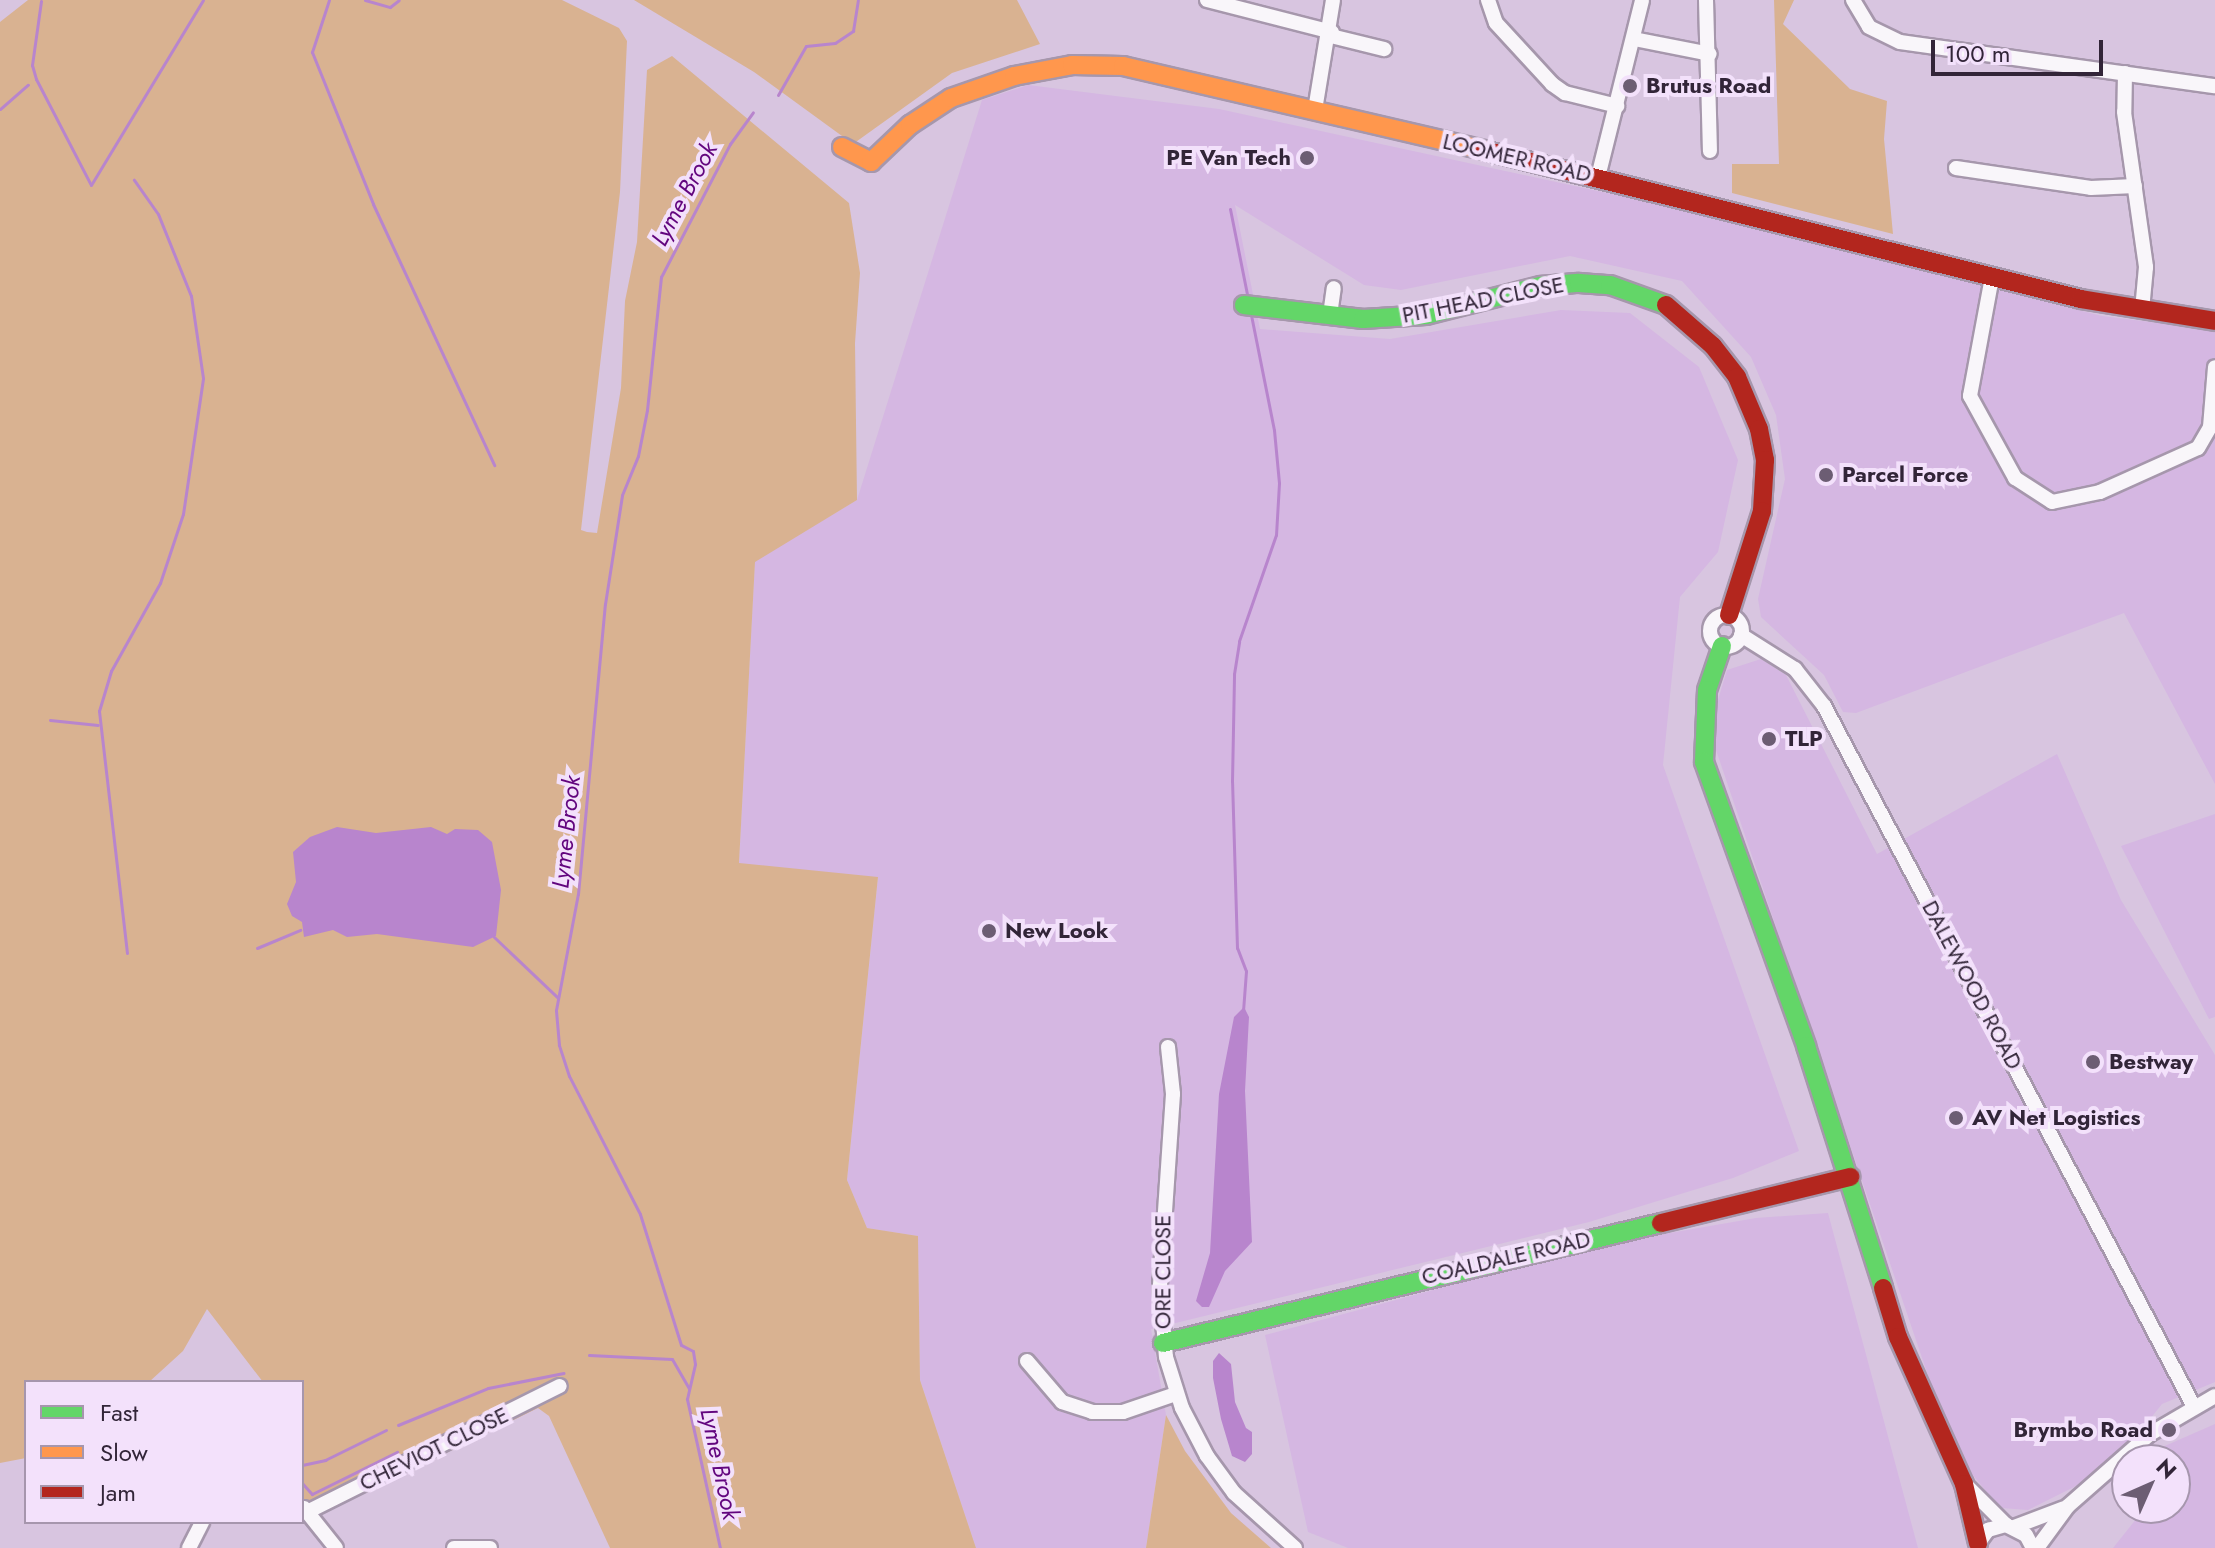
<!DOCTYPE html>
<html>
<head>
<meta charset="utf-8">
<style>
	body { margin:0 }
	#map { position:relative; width:2215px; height:1548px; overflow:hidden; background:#d8c5e0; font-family:Jost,sans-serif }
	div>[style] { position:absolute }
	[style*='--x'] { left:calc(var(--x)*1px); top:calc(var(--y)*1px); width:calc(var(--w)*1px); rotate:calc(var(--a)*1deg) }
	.built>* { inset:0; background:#d5b7e2 }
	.green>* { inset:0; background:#d9b291 }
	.water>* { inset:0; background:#b885cd }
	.stream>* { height:3px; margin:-1.5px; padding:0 1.5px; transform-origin:1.5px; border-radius:1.5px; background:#b885cd }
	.roads { filter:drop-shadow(2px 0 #a697ac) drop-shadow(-2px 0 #a697ac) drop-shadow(0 2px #a697ac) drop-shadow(0 -2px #a697ac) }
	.street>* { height:14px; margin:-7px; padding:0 7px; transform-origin:7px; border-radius:7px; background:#f9f6fa }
	.street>.ring { margin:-7px; padding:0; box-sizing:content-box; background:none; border:14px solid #f9f6fa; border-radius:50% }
	.fast>* { height:18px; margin:-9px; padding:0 9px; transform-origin:9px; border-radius:9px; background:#63d668 }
	.slow>* { height:18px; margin:-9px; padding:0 9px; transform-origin:9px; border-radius:9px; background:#ff974d }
	.jam>* { height:18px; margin:-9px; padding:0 9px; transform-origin:9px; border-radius:9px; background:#b3261e }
	.dots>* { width:22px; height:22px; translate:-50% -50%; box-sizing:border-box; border:4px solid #f3e1fb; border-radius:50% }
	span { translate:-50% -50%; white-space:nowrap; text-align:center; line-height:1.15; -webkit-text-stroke:8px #f3e1fb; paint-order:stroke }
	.poi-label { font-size:22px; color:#322538; font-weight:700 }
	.left { translate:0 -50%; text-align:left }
	.right { translate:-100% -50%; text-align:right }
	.street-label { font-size:22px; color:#322538 }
	.water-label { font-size:24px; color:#62057e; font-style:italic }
	.legend { position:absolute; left:24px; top:1380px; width:280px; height:144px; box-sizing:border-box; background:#f3e1fb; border:2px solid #a696ad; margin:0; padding:10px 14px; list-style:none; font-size:24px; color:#322538 }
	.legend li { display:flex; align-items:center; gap:16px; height:40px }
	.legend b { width:40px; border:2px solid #a696ad }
	.north { position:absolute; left:2111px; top:1444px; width:80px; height:80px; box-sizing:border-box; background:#f3e1fb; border:2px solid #a696ad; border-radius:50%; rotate:45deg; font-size:22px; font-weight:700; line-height:32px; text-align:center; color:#322538 }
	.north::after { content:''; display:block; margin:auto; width:28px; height:36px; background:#6c5d73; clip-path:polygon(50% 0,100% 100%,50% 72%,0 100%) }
	.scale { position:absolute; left:1931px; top:40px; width:172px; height:36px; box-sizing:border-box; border:4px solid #322538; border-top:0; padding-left:10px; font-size:24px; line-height:28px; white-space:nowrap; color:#322538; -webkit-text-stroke:6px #f3e1fb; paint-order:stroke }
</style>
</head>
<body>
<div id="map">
	<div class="built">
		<div style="clip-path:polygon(1028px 85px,1219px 109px,1685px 210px,2102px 316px,2215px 330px,2215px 784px,2124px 613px,1856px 713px,1843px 712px,1824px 675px,1761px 617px,1758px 599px,1785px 479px,1776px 415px,1751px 357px,1682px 281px,1570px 256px,1401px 290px,1364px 285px,1235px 205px,1260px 329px,1390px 339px,1561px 310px,1630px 313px,1699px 367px,1738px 460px,1718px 552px,1680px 597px,1663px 765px,1799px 1151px,1733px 1178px,1589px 1222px,1151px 1329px,1166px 1415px,1146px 1548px,976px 1548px,920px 1380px,918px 1236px,867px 1228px,847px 1180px,878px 878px,739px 864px,755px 561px,857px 500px,982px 100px)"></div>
		<div style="clip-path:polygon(1761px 659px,1786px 675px,1877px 854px,2057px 754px,2121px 900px,2215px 1055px,2215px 1382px,2162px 1404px,2134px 1439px,2084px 1482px,2028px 1510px,2002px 1508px,1989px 1495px,1967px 1468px,1937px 1402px,1715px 747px,1714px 713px,1727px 670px)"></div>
		<div style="clip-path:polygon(2215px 814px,2215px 1017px,2209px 1019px,2121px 846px)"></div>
		<div style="clip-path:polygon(1828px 1213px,1918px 1548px,1348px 1548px,1308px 1532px,1265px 1335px,1601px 1245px,1756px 1218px)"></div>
		<div style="clip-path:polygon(2215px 1424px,2215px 1548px,2113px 1548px,2145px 1508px,2175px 1508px,2175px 1460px,2154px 1460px,2151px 1452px)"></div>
	</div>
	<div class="green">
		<div style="clip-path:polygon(28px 0,562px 0,619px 28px,627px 41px,620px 192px,581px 530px,587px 532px,597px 533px,621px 388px,625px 301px,637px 242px,647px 70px,672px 56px,849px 203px,860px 273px,855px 343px,857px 500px,755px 562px,739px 863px,878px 877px,847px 1180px,867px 1228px,918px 1236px,920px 1380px,976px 1548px,610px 1548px,549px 1416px,538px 1408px,411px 1470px,404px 1457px,314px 1502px,302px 1500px,302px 1382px,263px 1382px,207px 1309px,183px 1351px,149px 1382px,26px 1382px,26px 1458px,0 1463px,0 22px)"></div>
		<div style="clip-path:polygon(634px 0,1017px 0,1040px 44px,952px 73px,853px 144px,754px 72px)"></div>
		<div style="clip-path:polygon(1774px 0,1794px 0,1783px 24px,1850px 89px,1887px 101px,1884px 139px,1893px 234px,1732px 193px,1732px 164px,1779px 164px)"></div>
		<div style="clip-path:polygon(1166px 1415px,1185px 1451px,1231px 1513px,1271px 1548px,1146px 1548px)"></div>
	</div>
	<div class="water">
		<div style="clip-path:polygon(337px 827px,376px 833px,431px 827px,447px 834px,455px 829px,478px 830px,492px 842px,501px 890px,496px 936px,473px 947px,377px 934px,347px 937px,333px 930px,304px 937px,302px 922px,292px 916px,287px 904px,296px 882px,293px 852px,310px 837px)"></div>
		<div style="clip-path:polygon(1244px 1007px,1249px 1017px,1245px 1091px,1252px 1242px,1225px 1271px,1209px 1307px,1202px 1307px,1196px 1301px,1210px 1253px,1219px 1094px,1234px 1017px)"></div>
		<div style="clip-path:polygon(1219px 1353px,1231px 1364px,1235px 1402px,1246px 1428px,1252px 1432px,1252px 1454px,1245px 1462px,1232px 1456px,1221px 1419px,1213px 1378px,1213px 1361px)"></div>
	</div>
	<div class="stream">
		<div style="--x:329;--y:0;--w:55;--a:108.1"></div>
		<div style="--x:312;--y:52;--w:164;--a:68.1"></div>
		<div style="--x:373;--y:204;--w:288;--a:65.1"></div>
		<div style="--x:365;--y:0;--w:26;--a:16"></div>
		<div style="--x:390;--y:7;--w:11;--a:-38"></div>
		<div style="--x:41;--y:1;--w:65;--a:98"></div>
		<div style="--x:32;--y:65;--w:15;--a:74"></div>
		<div style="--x:36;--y:79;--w:119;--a:62.6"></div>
		<div style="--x:91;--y:185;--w:216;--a:-58.8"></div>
		<div style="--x:778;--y:95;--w:56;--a:-60.3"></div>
		<div style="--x:806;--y:46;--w:29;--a:-6"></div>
		<div style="--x:835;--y:43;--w:22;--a:-34"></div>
		<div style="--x:853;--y:31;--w:31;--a:-81"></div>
		<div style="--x:0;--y:109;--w:37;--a:-41"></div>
		<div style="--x:1230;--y:209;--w:92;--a:78.7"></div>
		<div style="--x:50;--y:720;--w:48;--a:5.9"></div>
		<div style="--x:494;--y:937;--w:88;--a:43.6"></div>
		<div style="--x:257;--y:948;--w:47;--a:-22.7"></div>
		<div style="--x:127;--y:953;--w:244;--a:-96.6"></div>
		<div style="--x:99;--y:711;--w:42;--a:-73.3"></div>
		<div style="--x:111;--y:671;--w:101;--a:-60.9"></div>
		<div style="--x:160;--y:583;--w:73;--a:-71.6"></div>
		<div style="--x:183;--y:514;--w:137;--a:-81.6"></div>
		<div style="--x:203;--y:378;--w:83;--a:-98.3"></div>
		<div style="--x:191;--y:296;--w:88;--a:-111.9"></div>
		<div style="--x:158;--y:214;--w:42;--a:-125.2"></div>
		<div style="--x:1243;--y:1011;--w:40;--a:-85.7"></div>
		<div style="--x:1246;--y:971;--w:25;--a:-111"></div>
		<div style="--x:1237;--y:948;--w:167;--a:-91.7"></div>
		<div style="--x:1232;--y:781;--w:107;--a:-88.9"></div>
		<div style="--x:1234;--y:674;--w:33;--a:-81"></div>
		<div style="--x:1239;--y:641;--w:112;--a:-70.8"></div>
		<div style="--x:1276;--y:535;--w:52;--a:-86.7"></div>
		<div style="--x:1279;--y:483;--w:53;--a:-95.4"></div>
		<div style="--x:1274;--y:430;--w:117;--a:-101.3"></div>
		<div style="--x:589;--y:1355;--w:83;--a:2.8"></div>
		<div style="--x:672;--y:1359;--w:34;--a:60"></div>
		<div style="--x:398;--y:1425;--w:97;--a:-22.3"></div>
		<div style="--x:488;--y:1388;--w:77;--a:-11.2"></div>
		<div style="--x:302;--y:1465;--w:24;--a:-12"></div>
		<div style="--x:325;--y:1460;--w:68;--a:-26.2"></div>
		<div style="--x:302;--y:1483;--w:15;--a:48"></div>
		<div style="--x:312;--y:1494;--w:95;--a:-26.3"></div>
		<div style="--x:720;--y:1548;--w:153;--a:-102.5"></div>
		<div style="--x:687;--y:1399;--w:36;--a:-77"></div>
		<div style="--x:695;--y:1364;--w:13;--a:-99"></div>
		<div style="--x:693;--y:1351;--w:13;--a:-153"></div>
		<div style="--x:681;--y:1345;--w:137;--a:-107.4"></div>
		<div style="--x:640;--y:1214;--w:155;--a:-117.2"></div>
		<div style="--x:569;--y:1076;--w:33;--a:-108"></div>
		<div style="--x:559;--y:1045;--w:35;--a:-95"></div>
		<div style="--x:556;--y:1010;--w:118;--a:-79.3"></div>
		<div style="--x:578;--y:894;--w:291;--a:-84.7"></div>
		<div style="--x:605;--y:604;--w:110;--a:-81.1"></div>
		<div style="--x:622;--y:495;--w:42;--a:-67.7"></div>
		<div style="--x:638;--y:456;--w:47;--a:-78.9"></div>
		<div style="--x:647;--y:410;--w:134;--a:-84"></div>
		<div style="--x:661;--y:277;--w:150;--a:-62.6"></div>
		<div style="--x:730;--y:144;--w:39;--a:-54"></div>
	</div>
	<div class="roads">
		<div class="street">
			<div style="--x:1207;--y:0;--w:129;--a:14.4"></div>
			<div style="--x:1488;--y:0;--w:24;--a:71"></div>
			<div style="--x:1496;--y:23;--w:83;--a:47.4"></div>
			<div style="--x:1552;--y:84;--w:16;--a:35"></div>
			<div style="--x:1565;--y:93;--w:54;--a:14"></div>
			<div style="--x:1706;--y:0;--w:151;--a:88.5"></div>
			<div style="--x:1853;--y:0;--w:31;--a:59"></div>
			<div style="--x:1869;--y:27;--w:34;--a:26"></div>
			<div style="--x:1900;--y:42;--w:318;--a:8"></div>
			<div style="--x:1331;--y:36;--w:55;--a:13.8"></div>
			<div style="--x:1634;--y:39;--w:77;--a:11.2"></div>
			<div style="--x:2125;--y:73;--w:39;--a:91"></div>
			<div style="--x:2124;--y:112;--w:157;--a:81.9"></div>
			<div style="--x:2146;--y:267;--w:43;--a:95.3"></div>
			<div style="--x:1315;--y:110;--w:111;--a:-80.7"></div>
			<div style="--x:1956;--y:168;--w:136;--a:8.4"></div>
			<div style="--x:2091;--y:188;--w:44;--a:-2.6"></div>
			<div style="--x:1598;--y:177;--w:182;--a:-76"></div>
			<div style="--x:1992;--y:277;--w:121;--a:100.5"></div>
			<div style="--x:1970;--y:396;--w:94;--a:61.2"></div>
			<div style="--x:2015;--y:478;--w:44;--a:33"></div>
			<div style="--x:2052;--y:502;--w:49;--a:-11.8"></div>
			<div style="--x:2100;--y:492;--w:107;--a:-24.2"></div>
			<div style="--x:2198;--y:448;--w:24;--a:-60"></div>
			<div style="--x:2210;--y:427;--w:60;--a:-85.2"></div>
			<div style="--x:1330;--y:315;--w:27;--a:-82"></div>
			<div class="ring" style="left:1710px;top:615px;width:18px;height:18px"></div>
			<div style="--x:1741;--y:635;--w:64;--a:32.2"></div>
			<div style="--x:1795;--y:669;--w:47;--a:51.9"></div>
			<div style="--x:1824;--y:706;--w:790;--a:62.17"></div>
			<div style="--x:1168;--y:1047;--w:47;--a:83.9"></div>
			<div style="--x:1173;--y:1094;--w:192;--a:93.9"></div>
			<div style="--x:1160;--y:1286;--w:71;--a:85.2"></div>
			<div style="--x:1166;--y:1357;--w:53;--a:72.6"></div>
			<div style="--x:1182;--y:1408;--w:54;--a:62.5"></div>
			<div style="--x:1207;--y:1456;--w:46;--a:53.9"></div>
			<div style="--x:1234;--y:1493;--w:82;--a:42"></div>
			<div style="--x:1027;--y:1361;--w:54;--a:49.5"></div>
			<div style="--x:1062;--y:1402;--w:32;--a:18"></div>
			<div style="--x:1092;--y:1412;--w:31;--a:0"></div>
			<div style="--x:1123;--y:1412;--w:56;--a:-18.8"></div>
			<div style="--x:1965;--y:1484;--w:58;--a:45"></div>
			<div style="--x:304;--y:1508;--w:51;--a:51.3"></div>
			<div style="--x:309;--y:1511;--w:280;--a:-26.5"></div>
			<div style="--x:2014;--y:1527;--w:53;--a:-20.8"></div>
			<div style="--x:1977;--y:1545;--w:19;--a:-54"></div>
			<div style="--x:1988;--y:1530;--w:19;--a:-16"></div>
			<div style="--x:2006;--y:1525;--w:22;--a:27"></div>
			<div style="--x:2026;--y:1535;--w:15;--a:62"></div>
			<div style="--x:189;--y:1548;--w:29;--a:-63"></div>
			<div style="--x:454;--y:1548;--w:36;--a:0"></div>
			<div style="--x:2037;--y:1548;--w:52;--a:-53.6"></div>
			<div style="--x:2068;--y:1506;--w:109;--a:-41.3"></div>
			<div style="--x:2150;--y:1434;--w:75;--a:-30.3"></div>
		</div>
		<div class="fast">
			<div style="--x:1244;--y:305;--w:120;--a:6.7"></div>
			<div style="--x:1363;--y:319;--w:63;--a:-3.6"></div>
			<div style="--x:1426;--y:315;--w:119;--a:-14.2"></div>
			<div style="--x:1541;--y:286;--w:38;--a:-5"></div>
			<div style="--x:1579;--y:283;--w:31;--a:4"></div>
			<div style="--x:1610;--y:285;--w:59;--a:19.7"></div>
			<div style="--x:1722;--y:646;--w:46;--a:108.8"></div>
			<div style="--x:1707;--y:690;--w:72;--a:92.4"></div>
			<div style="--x:1704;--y:762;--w:302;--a:70.2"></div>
			<div style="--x:1806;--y:1046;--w:254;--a:72.3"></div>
			<div style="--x:1163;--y:1343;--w:512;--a:-13.55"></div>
		</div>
		<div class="slow">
			<div style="--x:842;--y:147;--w:33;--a:27"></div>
			<div style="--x:871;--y:162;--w:54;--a:-43.5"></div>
			<div style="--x:910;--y:125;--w:49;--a:-33.4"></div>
			<div style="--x:951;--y:98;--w:67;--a:-19.2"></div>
			<div style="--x:1014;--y:76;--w:59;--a:-10.7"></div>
			<div style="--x:1072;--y:65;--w:51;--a:1.1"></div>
			<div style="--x:1123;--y:66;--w:370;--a:13.1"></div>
		</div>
		<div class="jam">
			<div style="--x:1483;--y:150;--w:616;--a:13.99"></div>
			<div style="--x:2081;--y:299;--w:136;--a:9.3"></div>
			<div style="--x:1666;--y:305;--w:62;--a:41.1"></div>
			<div style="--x:1713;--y:346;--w:39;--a:52"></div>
			<div style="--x:1737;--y:377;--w:56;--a:67.1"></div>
			<div style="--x:1759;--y:429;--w:32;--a:79"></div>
			<div style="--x:1765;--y:460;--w:51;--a:93.4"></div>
			<div style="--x:1762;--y:511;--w:109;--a:107.6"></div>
			<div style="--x:1661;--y:1223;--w:195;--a:-13.7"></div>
			<div style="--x:1883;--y:1288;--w:51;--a:73"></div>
			<div style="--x:1898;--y:1337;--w:161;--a:65.8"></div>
			<div style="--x:1964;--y:1484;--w:61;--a:76.7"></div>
		</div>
	</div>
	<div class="dots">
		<div style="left:1630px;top:86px;background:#6c5d73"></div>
		<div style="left:1307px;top:158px;background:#6c5d73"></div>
		<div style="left:1826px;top:475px;background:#6c5d73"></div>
		<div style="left:1769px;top:739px;background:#6c5d73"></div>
		<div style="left:989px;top:931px;background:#6c5d73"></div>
		<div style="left:2093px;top:1062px;background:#6c5d73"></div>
		<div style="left:1956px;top:1118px;background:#6c5d73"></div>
		<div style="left:2169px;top:1430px;background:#6c5d73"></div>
	</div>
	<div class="poi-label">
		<span class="left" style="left:1646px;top:86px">Brutus Road</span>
		<span class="right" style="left:1291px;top:158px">PE Van Tech</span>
		<span class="left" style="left:1842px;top:475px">Parcel Force</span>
		<span class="left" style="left:1785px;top:739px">TLP</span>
		<span class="left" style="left:1005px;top:931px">New Look</span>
		<span class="left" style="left:2109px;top:1062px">Bestway</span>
		<span class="left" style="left:1972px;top:1118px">AV Net Logistics</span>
		<span class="right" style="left:2153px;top:1430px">Brymbo Road</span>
	</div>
	<div class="street-label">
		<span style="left:1517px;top:158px;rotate:13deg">LOOMER ROAD</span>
		<span style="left:1483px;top:300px;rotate:-11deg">PIT HEAD CLOSE</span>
		<span style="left:1972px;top:985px;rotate:62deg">DALEWOOD ROAD</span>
		<span style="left:1506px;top:1258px;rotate:-13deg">COALDALE ROAD</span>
		<span style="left:1163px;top:1272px;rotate:-90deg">ORE CLOSE</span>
		<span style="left:434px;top:1449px;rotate:-26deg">CHEVIOT CLOSE</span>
	</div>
	<div class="water-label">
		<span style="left:684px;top:194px;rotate:-62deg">Lyme Brook</span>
		<span style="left:566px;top:832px;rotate:-84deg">Lyme Brook</span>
		<span style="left:720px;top:1464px;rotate:78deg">Lyme Brook</span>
	</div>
	<ul class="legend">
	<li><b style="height:10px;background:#63d668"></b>Fast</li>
	<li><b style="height:10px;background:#ff974d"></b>Slow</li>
	<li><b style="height:10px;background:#b3261e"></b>Jam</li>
	</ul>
	<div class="north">N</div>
	<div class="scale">100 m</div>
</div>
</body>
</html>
